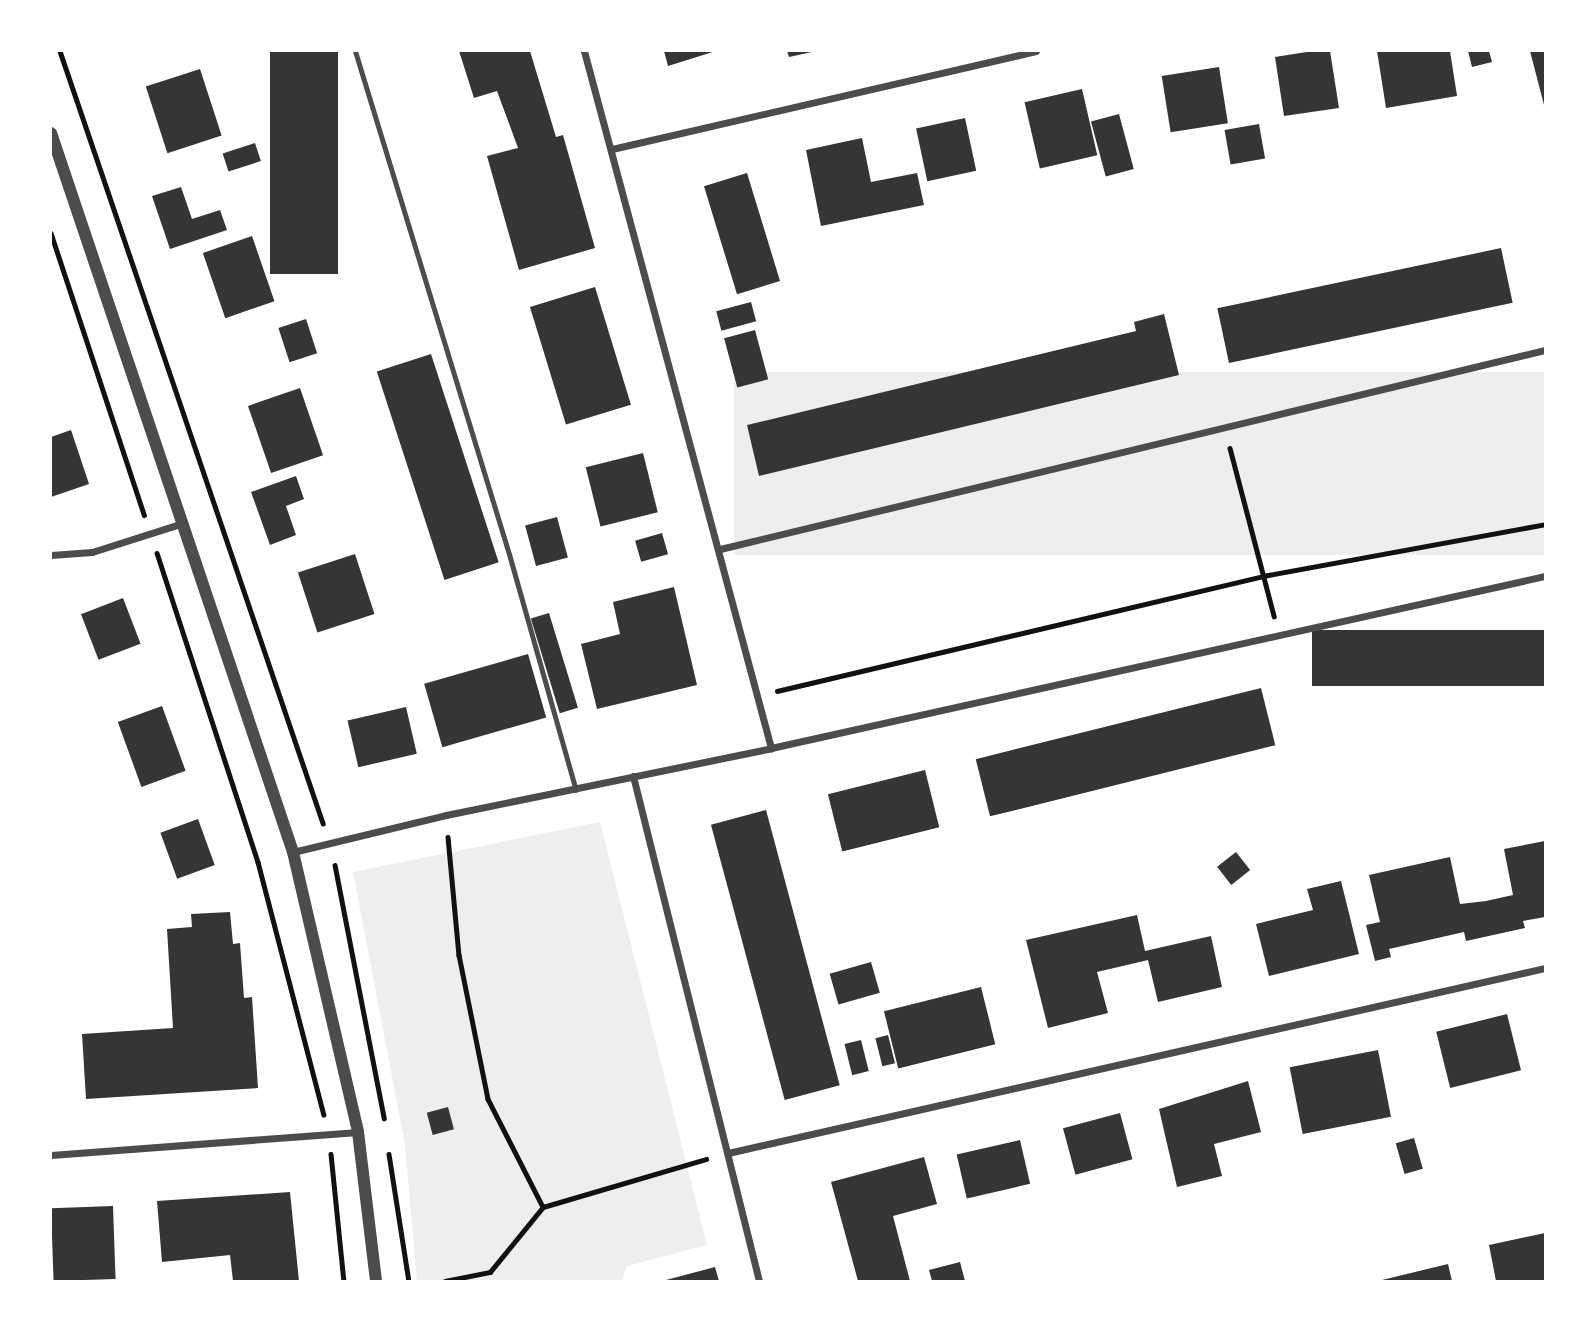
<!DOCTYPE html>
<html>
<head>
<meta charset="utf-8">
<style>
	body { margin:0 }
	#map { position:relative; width:1596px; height:1332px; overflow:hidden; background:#fff; font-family:"Roboto Serif",serif }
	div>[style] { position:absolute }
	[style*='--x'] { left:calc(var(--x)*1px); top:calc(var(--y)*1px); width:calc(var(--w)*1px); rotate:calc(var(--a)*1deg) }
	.green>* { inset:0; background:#eee; transform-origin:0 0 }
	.building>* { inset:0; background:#353535; transform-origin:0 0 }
	.path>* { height:4.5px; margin:-2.25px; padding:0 2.25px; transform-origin:2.25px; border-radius:2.25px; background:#111 }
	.service>* { height:5px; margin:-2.5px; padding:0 2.5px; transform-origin:2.5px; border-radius:2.5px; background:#4c4c4c }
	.minor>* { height:7px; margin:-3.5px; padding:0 3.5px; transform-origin:3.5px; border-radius:3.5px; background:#4c4c4c }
	.tertiary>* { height:12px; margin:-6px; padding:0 6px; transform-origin:6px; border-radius:6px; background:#4c4c4c }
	span { translate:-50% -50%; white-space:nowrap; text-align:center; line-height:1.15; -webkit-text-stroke:5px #fff; paint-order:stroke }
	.frame { position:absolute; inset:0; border:52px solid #fff; pointer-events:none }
</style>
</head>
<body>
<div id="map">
	<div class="green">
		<div style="left:1545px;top:372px;width:183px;height:811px;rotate:90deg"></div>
		<div style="clip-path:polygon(600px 822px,707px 1245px,627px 1266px,622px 1281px,417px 1281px,405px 1145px,353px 872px)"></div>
	</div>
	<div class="building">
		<div style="left:270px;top:51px;width:68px;height:223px"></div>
		<div style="clip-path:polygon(459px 51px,530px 51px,556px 137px,563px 135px,595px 248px,519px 270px,487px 156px,518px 148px,497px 91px,474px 98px)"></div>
		<div style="clip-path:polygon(664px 51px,716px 51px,668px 66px)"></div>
		<div style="clip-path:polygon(787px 51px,811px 51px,812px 52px,789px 57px)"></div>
		<div style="clip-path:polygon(1313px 51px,1330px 51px,1339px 108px,1284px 116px,1275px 57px)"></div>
		<div style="clip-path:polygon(1377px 51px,1450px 51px,1457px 96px,1386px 108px)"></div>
		<div style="clip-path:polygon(1468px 51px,1489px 51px,1492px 62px,1472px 67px)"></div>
		<div style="clip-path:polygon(1530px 51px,1545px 51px,1545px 105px,1544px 105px)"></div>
		<div style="left:1219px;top:67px;width:57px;height:58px;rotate:81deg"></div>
		<div style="left:200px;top:69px;width:70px;height:57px;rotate:72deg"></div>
		<div style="left:1082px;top:89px;width:68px;height:59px;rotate:77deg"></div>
		<div style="left:1119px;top:114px;width:57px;height:29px;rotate:75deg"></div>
		<div style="left:965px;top:118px;width:54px;height:50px;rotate:78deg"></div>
		<div style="left:1259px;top:124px;width:35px;height:35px;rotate:80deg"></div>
		<div style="clip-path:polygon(862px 138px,871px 182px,917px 173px,924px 205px,821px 226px,806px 150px)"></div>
		<div style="left:255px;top:143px;width:19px;height:34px;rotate:72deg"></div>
		<div style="left:747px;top:173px;width:113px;height:45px;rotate:73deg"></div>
		<div style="clip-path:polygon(181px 187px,192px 219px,220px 210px,227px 230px,170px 249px,152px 196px)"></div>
		<div style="left:252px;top:236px;width:69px;height:52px;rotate:71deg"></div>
		<div style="left:1501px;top:248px;width:56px;height:290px;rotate:78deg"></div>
		<div style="left:595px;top:287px;width:123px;height:68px;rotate:73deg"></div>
		<div style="left:751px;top:302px;width:20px;height:36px;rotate:75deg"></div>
		<div style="clip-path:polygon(1164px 314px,1179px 375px,759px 476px,747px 425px,1136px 331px,1134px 322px)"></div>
		<div style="left:306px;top:319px;width:36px;height:29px;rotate:72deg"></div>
		<div style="left:755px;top:330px;width:51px;height:32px;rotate:75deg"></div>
		<div style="left:431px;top:354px;width:219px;height:57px;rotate:72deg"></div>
		<div style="left:300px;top:388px;width:71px;height:55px;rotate:71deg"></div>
		<div style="clip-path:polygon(71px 430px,89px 484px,51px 497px,51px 437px)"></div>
		<div style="left:643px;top:453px;width:61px;height:59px;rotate:76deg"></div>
		<div style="clip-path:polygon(296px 476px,304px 499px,286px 506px,296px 535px,270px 545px,251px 492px)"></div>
		<div style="left:557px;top:517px;width:42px;height:33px;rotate:75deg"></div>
		<div style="left:662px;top:533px;width:22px;height:28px;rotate:74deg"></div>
		<div style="left:355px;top:554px;width:63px;height:60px;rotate:72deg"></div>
		<div style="clip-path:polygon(674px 587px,697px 685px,597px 709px,581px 644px,620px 634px,613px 602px)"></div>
		<div style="left:123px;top:598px;width:49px;height:45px;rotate:69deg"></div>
		<div style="left:549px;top:613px;width:99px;height:19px;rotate:73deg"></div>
		<div style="left:1545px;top:630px;width:56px;height:233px;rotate:90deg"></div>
		<div style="left:528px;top:654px;width:66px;height:108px;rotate:74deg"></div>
		<div style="left:1261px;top:688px;width:59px;height:294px;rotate:76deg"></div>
		<div style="left:162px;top:706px;width:69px;height:47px;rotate:70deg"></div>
		<div style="left:406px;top:707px;width:48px;height:60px;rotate:77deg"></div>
		<div style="left:925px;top:770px;width:59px;height:100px;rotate:76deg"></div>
		<div style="left:766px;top:810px;width:285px;height:57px;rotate:75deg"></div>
		<div style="left:198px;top:819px;width:49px;height:40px;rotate:70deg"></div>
		<div style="clip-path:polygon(1545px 841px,1545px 917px,1523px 921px,1525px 928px,1466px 941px,1464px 932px,1389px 949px,1391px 957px,1375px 961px,1366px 925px,1380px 922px,1369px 875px,1450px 857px,1460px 904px,1486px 901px,1513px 895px,1504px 849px)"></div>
		<div style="left:1236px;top:852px;width:23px;height:24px;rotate:52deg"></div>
		<div style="clip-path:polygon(1341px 881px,1359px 954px,1269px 976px,1256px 924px,1313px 910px,1307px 889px)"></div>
		<div style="clip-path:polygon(230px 912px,233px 944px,240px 943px,244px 998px,252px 997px,258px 1088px,86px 1099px,82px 1034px,173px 1028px,167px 929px,192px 927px,191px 914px)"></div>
		<div style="clip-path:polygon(1137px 915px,1145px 951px,1211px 936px,1222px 987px,1158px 1002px,1148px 960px,1097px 972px,1108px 1013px,1048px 1028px,1026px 940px)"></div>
		<div style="left:871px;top:962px;width:32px;height:43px;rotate:74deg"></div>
		<div style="left:981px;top:987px;width:59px;height:100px;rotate:76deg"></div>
		<div style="left:1507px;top:1014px;width:58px;height:73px;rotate:76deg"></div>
		<div style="left:888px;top:1035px;width:29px;height:13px;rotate:76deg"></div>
		<div style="left:861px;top:1040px;width:32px;height:17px;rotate:76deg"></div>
		<div style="left:1378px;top:1050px;width:68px;height:90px;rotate:79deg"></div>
		<div style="clip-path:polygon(1248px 1081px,1261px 1132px,1214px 1144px,1222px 1176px,1177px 1187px,1159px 1109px)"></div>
		<div style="left:448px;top:1107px;width:23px;height:22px;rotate:75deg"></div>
		<div style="left:1120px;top:1113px;width:48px;height:59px;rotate:75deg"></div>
		<div style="left:1414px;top:1138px;width:32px;height:19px;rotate:74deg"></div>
		<div style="left:1020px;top:1140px;width:45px;height:65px;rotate:77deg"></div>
		<div style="clip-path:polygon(924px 1157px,937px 1204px,893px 1216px,910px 1281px,858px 1281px,831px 1182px)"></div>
		<div style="clip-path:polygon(290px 1192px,299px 1281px,233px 1281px,230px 1255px,162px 1262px,157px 1201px)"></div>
		<div style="left:113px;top:1206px;width:73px;height:62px;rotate:88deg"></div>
		<div style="clip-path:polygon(1545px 1233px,1545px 1281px,1496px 1281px,1489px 1245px)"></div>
		<div style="clip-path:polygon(960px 1262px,965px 1281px,932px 1281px,929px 1270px)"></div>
		<div style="clip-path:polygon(1448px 1264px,1452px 1281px,1382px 1281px,1382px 1280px)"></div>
		<div style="clip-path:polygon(715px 1267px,719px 1281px,666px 1281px,666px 1280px)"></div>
	</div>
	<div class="path">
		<div style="--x:60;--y:51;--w:816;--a:71.19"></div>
		<div style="--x:51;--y:233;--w:297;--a:71.7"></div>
		<div style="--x:1230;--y:448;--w:174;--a:75.3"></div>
		<div style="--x:157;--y:553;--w:325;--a:71.9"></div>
		<div style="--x:258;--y:862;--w:261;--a:75.4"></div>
		<div style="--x:777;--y:691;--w:499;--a:-13.3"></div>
		<div style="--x:1263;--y:576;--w:287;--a:-10.4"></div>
		<div style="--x:448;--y:837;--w:119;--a:84.7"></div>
		<div style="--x:459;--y:955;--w:147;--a:78.6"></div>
		<div style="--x:488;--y:1099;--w:121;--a:63"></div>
		<div style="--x:335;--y:865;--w:258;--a:79"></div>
		<div style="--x:331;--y:1154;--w:128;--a:84.2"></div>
		<div style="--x:389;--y:1154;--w:129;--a:81.1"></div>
		<div style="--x:445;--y:1281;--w:46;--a:-11.3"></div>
		<div style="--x:490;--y:1272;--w:84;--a:-50.8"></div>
		<div style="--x:543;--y:1207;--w:170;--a:-16.4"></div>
	</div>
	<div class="service">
		<div style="--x:355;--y:51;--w:526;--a:72.98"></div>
		<div style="--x:509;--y:554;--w:245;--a:74.2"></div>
	</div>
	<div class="minor">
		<div style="--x:584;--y:51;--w:722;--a:74.98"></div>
		<div style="--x:612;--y:149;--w:435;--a:-13"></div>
		<div style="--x:720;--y:549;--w:849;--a:-13.56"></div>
		<div style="--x:51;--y:555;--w:41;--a:-4.2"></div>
		<div style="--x:92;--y:552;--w:96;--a:-17.7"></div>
		<div style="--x:633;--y:776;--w:520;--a:75.99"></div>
		<div style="--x:293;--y:852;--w:157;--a:-13.6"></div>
		<div style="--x:446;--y:815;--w:332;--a:-11.6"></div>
		<div style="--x:771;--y:748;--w:793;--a:-12.53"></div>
		<div style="--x:728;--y:1153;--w:838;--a:-12.76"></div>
		<div style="--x:51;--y:1155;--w:308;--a:-4.3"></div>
	</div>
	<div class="tertiary">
		<div style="--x:51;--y:133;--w:759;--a:71.4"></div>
		<div style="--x:293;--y:852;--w:287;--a:76.9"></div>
		<div style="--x:358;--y:1132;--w:150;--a:83.1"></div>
	</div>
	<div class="frame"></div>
</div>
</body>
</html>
